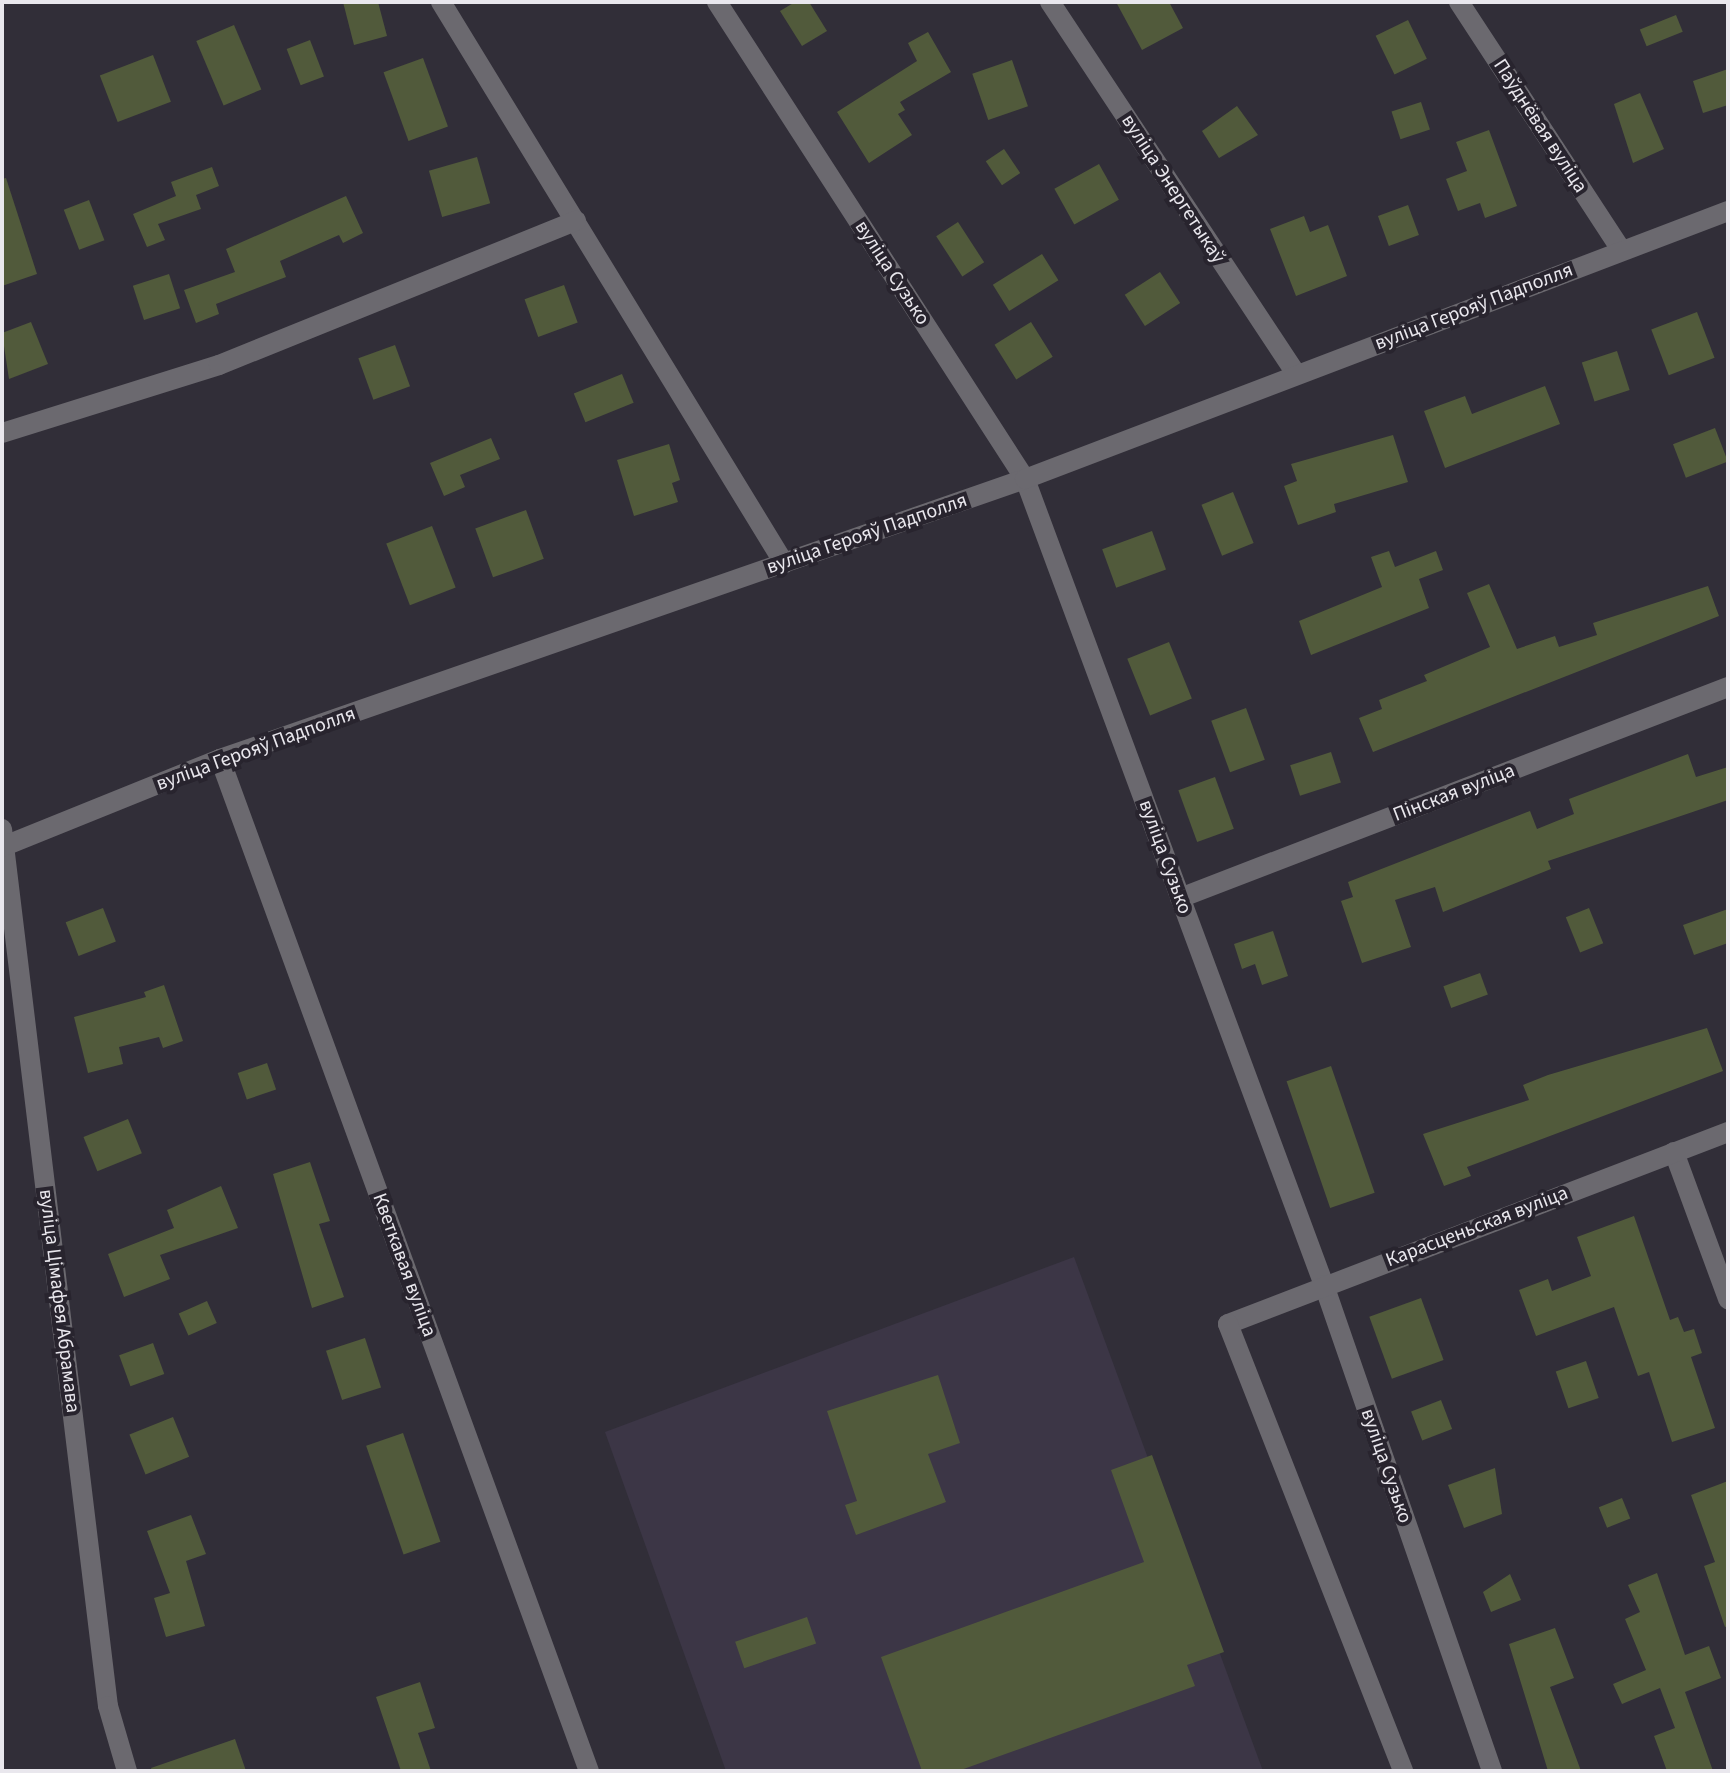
<!DOCTYPE html>
<html>
<head>
<meta charset="utf-8">
<style>
	body { margin:0 }
	#map { position:relative; width:1730px; height:1773px; overflow:hidden; background:#312e38; font-family:"Source Sans 3",sans-serif }
	div>[style] { position:absolute }
	[style*='--x'] { left:calc(var(--x)*1px); top:calc(var(--y)*1px); width:calc(var(--w)*1px); rotate:calc(var(--a)*1deg) }
	.built>* { inset:0; background:#3c3646 }
	.building>* { inset:0; background:#515a3b; transform-origin:0 0 }
	.minor>* { height:20px; margin:-10px; padding:0 10px; transform-origin:10px; border-radius:10px; background:#6b696f }
	.tertiary>* { height:20px; margin:-10px; padding:0 10px; transform-origin:10px; border-radius:10px; background:#6b696f }
	span { translate:-50% -50%; white-space:nowrap; text-align:center; line-height:1.15; -webkit-text-stroke:8px #28242e; paint-order:stroke }
	.street-label { font-size:20px; color:#e9e7ed }
	.frame { position:absolute; inset:0; border:4px solid #e9e7ed; pointer-events:none }
</style>
</head>
<body>
<div id="map">
	<div class="built">
		<div style="clip-path:polygon(1074px 1257px,1263px 1771px,726px 1771px,605px 1432px)"></div>
	</div>
	<div class="building">
		<div style="clip-path:polygon(343px 2px,378px 2px,387px 36px,354px 45px)"></div>
		<div style="clip-path:polygon(795px 2px,809px 2px,827px 31px,802px 46px,780px 11px)"></div>
		<div style="clip-path:polygon(1116px 2px,1169px 2px,1183px 28px,1142px 50px)"></div>
		<div style="left:1676px;top:15px;width:18px;height:39px;rotate:68deg"></div>
		<div style="left:1408px;top:20px;width:43px;height:36px;rotate:64deg"></div>
		<div style="left:234px;top:25px;width:70px;height:41px;rotate:67deg"></div>
		<div style="clip-path:polygon(928px 32px,951px 72px,900px 102px,905px 110px,898px 114px,912px 135px,869px 163px,837px 112px,917px 61px,908px 43px)"></div>
		<div style="left:310px;top:40px;width:39px;height:25px;rotate:69deg"></div>
		<div style="left:153px;top:55px;width:50px;height:57px;rotate:69deg"></div>
		<div style="left:423px;top:58px;width:73px;height:42px;rotate:70deg"></div>
		<div style="left:1012px;top:60px;width:49px;height:42px;rotate:71deg"></div>
		<div style="clip-path:polygon(1728px 69px,1728px 105px,1703px 113px,1693px 81px)"></div>
		<div style="clip-path:polygon(1640px 93px,1664px 149px,1633px 163px,1614px 104px)"></div>
		<div style="left:1421px;top:102px;width:29px;height:31px;rotate:72deg"></div>
		<div style="clip-path:polygon(1237px 106px,1258px 135px,1219px 158px,1202px 131px)"></div>
		<div style="clip-path:polygon(1489px 130px,1517px 206px,1485px 218px,1480px 203px,1458px 211px,1446px 179px,1467px 171px,1456px 142px)"></div>
		<div style="left:1004px;top:149px;width:29px;height:22px;rotate:56deg"></div>
		<div style="left:477px;top:157px;width:48px;height:50px;rotate:74deg"></div>
		<div style="left:1099px;top:164px;width:41px;height:51px;rotate:61deg"></div>
		<div style="clip-path:polygon(212px 167px,219px 186px,196px 195px,201px 209px,158px 224px,165px 240px,147px 247px,133px 214px,176px 196px,171px 182px)"></div>
		<div style="clip-path:polygon(6px 178px,37px 274px,2px 286px,2px 179px)"></div>
		<div style="clip-path:polygon(346px 196px,363px 233px,343px 243px,339px 235px,280px 261px,286px 277px,216px 304px,219px 314px,196px 323px,184px 290px,235px 272px,226px 249px)"></div>
		<div style="left:89px;top:200px;width:43px;height:27px;rotate:69deg"></div>
		<div style="left:1408px;top:205px;width:32px;height:32px;rotate:70deg"></div>
		<div style="clip-path:polygon(1304px 216px,1310px 232px,1328px 225px,1347px 276px,1296px 296px,1270px 229px)"></div>
		<div style="left:958px;top:222px;width:48px;height:26px;rotate:57deg"></div>
		<div style="left:1042px;top:254px;width:31px;height:58px;rotate:58deg"></div>
		<div style="left:1160px;top:272px;width:37px;height:42px;rotate:57deg"></div>
		<div style="left:169px;top:274px;width:36px;height:38px;rotate:72deg"></div>
		<div style="left:564px;top:285px;width:40px;height:42px;rotate:70deg"></div>
		<div style="left:1697px;top:312px;width:49px;height:49px;rotate:69deg"></div>
		<div style="clip-path:polygon(31px 322px,48px 364px,9px 379px,2px 333px)"></div>
		<div style="left:1031px;top:322px;width:41px;height:43px;rotate:58deg"></div>
		<div style="left:395px;top:345px;width:44px;height:39px;rotate:70deg"></div>
		<div style="left:1617px;top:351px;width:41px;height:37px;rotate:72deg"></div>
		<div style="left:622px;top:374px;width:31px;height:52px;rotate:68deg"></div>
		<div style="clip-path:polygon(1545px 386px,1560px 424px,1445px 468px,1424px 411px,1465px 396px,1472px 414px)"></div>
		<div style="left:1715px;top:428px;width:36px;height:45px;rotate:69deg"></div>
		<div style="clip-path:polygon(1393px 435px,1408px 482px,1334px 504px,1336px 512px,1298px 525px,1284px 486px,1297px 481px,1291px 464px)"></div>
		<div style="clip-path:polygon(491px 438px,500px 459px,460px 475px,465px 487px,444px 496px,430px 463px)"></div>
		<div style="clip-path:polygon(669px 444px,680px 480px,672px 483px,678px 502px,634px 516px,617px 460px)"></div>
		<div style="left:1233px;top:492px;width:55px;height:34px;rotate:68deg"></div>
		<div style="left:526px;top:510px;width:52px;height:54px;rotate:70deg"></div>
		<div style="left:432px;top:526px;width:66px;height:49px;rotate:69deg"></div>
		<div style="left:1152px;top:531px;width:41px;height:53px;rotate:70deg"></div>
		<div style="clip-path:polygon(1389px 551px,1395px 567px,1436px 551px,1443px 570px,1419px 579px,1429px 608px,1311px 655px,1299px 621px,1382px 587px,1371px 557px)"></div>
		<div style="clip-path:polygon(1489px 584px,1517px 649px,1555px 636px,1559px 647px,1597px 635px,1593px 623px,1708px 586px,1719px 616px,1373px 752px,1359px 718px,1382px 709px,1379px 700px,1427px 681px,1424px 675px,1490px 647px,1467px 593px)"></div>
		<div style="left:1169px;top:642px;width:61px;height:45px;rotate:68deg"></div>
		<div style="left:1246px;top:708px;width:55px;height:37px;rotate:70deg"></div>
		<div style="left:1331px;top:752px;width:32px;height:43px;rotate:72deg"></div>
		<div style="clip-path:polygon(1688px 754px,1696px 777px,1728px 767px,1728px 800px,1548px 861px,1551px 869px,1443px 912px,1435px 887px,1395px 900px,1411px 947px,1362px 963px,1341px 901px,1353px 897px,1348px 882px,1530px 811px,1537px 829px,1574px 814px,1569px 799px)"></div>
		<div style="left:1215px;top:777px;width:55px;height:39px;rotate:70deg"></div>
		<div style="left:103px;top:908px;width:36px;height:40px;rotate:69deg"></div>
		<div style="left:1589px;top:908px;width:38px;height:25px;rotate:68deg"></div>
		<div style="clip-path:polygon(1728px 909px,1728px 943px,1694px 955px,1683px 925px)"></div>
		<div style="clip-path:polygon(1273px 931px,1288px 976px,1262px 985px,1255px 964px,1242px 969px,1234px 944px)"></div>
		<div style="left:1480px;top:973px;width:23px;height:39px;rotate:70deg"></div>
		<div style="clip-path:polygon(164px 985px,183px 1041px,163px 1048px,159px 1037px,119px 1047px,123px 1064px,88px 1073px,74px 1017px,146px 997px,144px 992px)"></div>
		<div style="clip-path:polygon(1707px 1028px,1723px 1071px,1467px 1167px,1471px 1176px,1444px 1186px,1423px 1134px,1529px 1100px,1523px 1085px,1548px 1075px)"></div>
		<div style="left:267px;top:1063px;width:28px;height:31px;rotate:71deg"></div>
		<div style="left:1331px;top:1066px;width:134px;height:47px;rotate:71deg"></div>
		<div style="left:128px;top:1119px;width:37px;height:48px;rotate:68deg"></div>
		<div style="clip-path:polygon(310px 1162px,330px 1221px,319px 1224px,344px 1297px,312px 1308px,273px 1174px)"></div>
		<div style="clip-path:polygon(221px 1186px,238px 1228px,160px 1255px,170px 1279px,124px 1297px,108px 1254px,174px 1228px,167px 1210px)"></div>
		<div style="clip-path:polygon(1634px 1216px,1670px 1320px,1678px 1317px,1684px 1332px,1694px 1329px,1702px 1353px,1691px 1357px,1715px 1428px,1672px 1442px,1649px 1372px,1638px 1376px,1614px 1307px,1536px 1336px,1519px 1290px,1548px 1279px,1552px 1291px,1591px 1276px,1577px 1237px)"></div>
		<div style="left:1421px;top:1298px;width:66px;height:55px;rotate:70deg"></div>
		<div style="left:207px;top:1301px;width:24px;height:31px;rotate:66deg"></div>
		<div style="left:365px;top:1338px;width:52px;height:41px;rotate:72deg"></div>
		<div style="left:153px;top:1343px;width:33px;height:36px;rotate:70deg"></div>
		<div style="left:1586px;top:1361px;width:39px;height:32px;rotate:71deg"></div>
		<div style="clip-path:polygon(938px 1375px,960px 1443px,928px 1454px,946px 1502px,856px 1535px,845px 1505px,857px 1501px,827px 1411px)"></div>
		<div style="left:1441px;top:1400px;width:31px;height:32px;rotate:69deg"></div>
		<div style="left:173px;top:1417px;width:43px;height:47px;rotate:68deg"></div>
		<div style="left:403px;top:1433px;width:115px;height:39px;rotate:71deg"></div>
		<div style="clip-path:polygon(1152px 1455px,1224px 1652px,1187px 1665px,1195px 1686px,958px 1771px,922px 1771px,881px 1657px,1144px 1562px,1111px 1470px)"></div>
		<div style="clip-path:polygon(1495px 1468px,1502px 1514px,1464px 1528px,1448px 1485px)"></div>
		<div style="clip-path:polygon(1728px 1481px,1728px 1626px,1725px 1627px,1704px 1566px,1715px 1562px,1691px 1495px)"></div>
		<div style="left:1622px;top:1498px;width:22px;height:25px;rotate:68deg"></div>
		<div style="clip-path:polygon(191px 1515px,206px 1554px,186px 1561px,205px 1626px,166px 1637px,154px 1598px,170px 1593px,147px 1531px)"></div>
		<div style="clip-path:polygon(1657px 1573px,1685px 1655px,1709px 1646px,1721px 1678px,1685px 1692px,1713px 1771px,1667px 1771px,1654px 1736px,1675px 1728px,1660px 1688px,1622px 1704px,1613px 1684px,1646px 1670px,1625px 1619px,1640px 1612px,1628px 1585px)"></div>
		<div style="clip-path:polygon(1510px 1574px,1521px 1600px,1491px 1612px,1483px 1592px)"></div>
		<div style="left:807px;top:1617px;width:28px;height:76px;rotate:71deg"></div>
		<div style="clip-path:polygon(1555px 1628px,1574px 1678px,1550px 1687px,1581px 1771px,1548px 1771px,1509px 1644px)"></div>
		<div style="clip-path:polygon(420px 1682px,435px 1728px,418px 1733px,431px 1771px,401px 1771px,376px 1697px)"></div>
		<div style="clip-path:polygon(235px 1739px,246px 1771px,152px 1771px,151px 1768px)"></div>
	</div>
	<div class="minor">
		<div style="--x:441;--y:2;--w:658;--a:58.56"></div>
		<div style="--x:717;--y:2;--w:568;--a:57.15"></div>
		<div style="--x:1025;--y:479;--w:860;--a:69.65"></div>
		<div style="--x:1324;--y:1285;--w:514;--a:70.93"></div>
		<div style="--x:1050;--y:2;--w:447;--a:56.5"></div>
		<div style="--x:1459;--y:2;--w:296;--a:56.8"></div>
		<div style="--x:2;--y:433;--w:227;--a:-17.4"></div>
		<div style="--x:219;--y:365;--w:385;--a:-22"></div>
		<div style="--x:220;--y:759;--w:1077;--a:69.97"></div>
		<div style="--x:2;--y:829;--w:883;--a:83.11"></div>
		<div style="--x:108;--y:1706;--w:68;--a:73.7"></div>
		<div style="--x:2;--y:847;--w:235;--a:-22"></div>
		<div style="--x:220;--y:759;--w:852;--a:-19.18"></div>
		<div style="--x:1025;--y:479;--w:752;--a:-20.87"></div>
		<div style="--x:1180;--y:898;--w:587;--a:-21.06"></div>
		<div style="--x:1674;--y:1152;--w:157;--a:69.8"></div>
		<div style="--x:1228;--y:1324;--w:536;--a:-21.01"></div>
	</div>
	<div class="tertiary">
		<div style="--x:1228;--y:1324;--w:480;--a:68.6"></div>
	</div>
	<div class="street-label">
		<span style="left:1540px;top:126px;rotate:57deg">Паўднёвая вуліца</span>
		<span style="left:1173px;top:189px;rotate:57deg">вуліца Энергетыкаў</span>
		<span style="left:892px;top:273px;rotate:57deg">вуліца Сузько</span>
		<span style="left:1474px;top:307px;rotate:-21deg">вуліца Герояў Падполля</span>
		<span style="left:867px;top:534px;rotate:-19deg">вуліца Герояў Падполля</span>
		<span style="left:256px;top:749px;rotate:-20deg">вуліца Герояў Падполля</span>
		<span style="left:1454px;top:793px;rotate:-21deg">Пінская вуліца</span>
		<span style="left:1165px;top:857px;rotate:70deg">вуліца Сузько</span>
		<span style="left:1477px;top:1227px;rotate:-21deg">Карасценьская вуліца</span>
		<span style="left:404px;top:1265px;rotate:70deg">Кветкавая вуліца</span>
		<span style="left:59px;top:1301px;rotate:83deg">вуліца Цімафея Абрамава</span>
		<span style="left:1386px;top:1466px;rotate:71deg">вуліца Сузько</span>
	</div>
	<div class="frame"></div>
</div>
</body>
</html>
